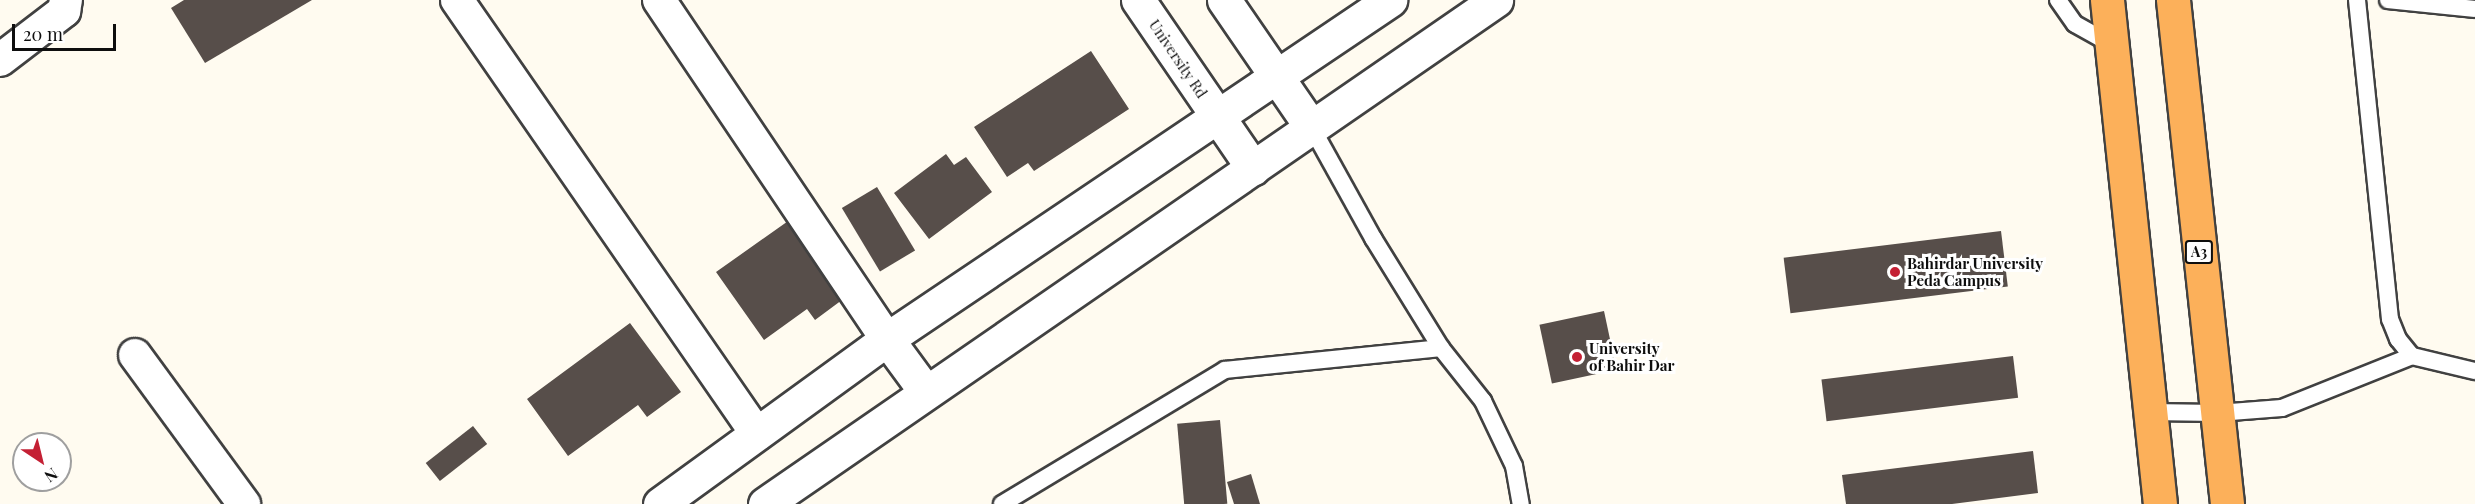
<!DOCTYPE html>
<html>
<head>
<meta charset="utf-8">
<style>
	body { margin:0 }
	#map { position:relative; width:2475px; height:504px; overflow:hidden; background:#fffbf0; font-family:"Playfair Display",serif }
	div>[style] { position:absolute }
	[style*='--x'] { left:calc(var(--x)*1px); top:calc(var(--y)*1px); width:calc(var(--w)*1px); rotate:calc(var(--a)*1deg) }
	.building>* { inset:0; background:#574e4a; transform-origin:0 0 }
	.roads { filter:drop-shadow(2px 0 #414141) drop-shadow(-2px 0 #414141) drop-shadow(0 2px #414141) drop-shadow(0 -2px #414141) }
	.service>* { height:16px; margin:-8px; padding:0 8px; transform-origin:8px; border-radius:8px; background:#fff }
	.minor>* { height:32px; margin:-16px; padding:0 16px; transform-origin:16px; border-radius:16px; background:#fff }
	.tertiary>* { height:33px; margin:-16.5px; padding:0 16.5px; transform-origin:16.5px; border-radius:16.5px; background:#fff }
	.trunk>* { height:33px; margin:-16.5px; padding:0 16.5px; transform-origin:16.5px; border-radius:16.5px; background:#fcb05a }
	.dots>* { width:16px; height:16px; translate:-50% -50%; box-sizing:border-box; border:3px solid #fff; border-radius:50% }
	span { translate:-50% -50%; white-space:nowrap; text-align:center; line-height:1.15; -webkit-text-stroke:6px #fff; paint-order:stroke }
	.shield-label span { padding:2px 4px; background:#fff; border:2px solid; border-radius:4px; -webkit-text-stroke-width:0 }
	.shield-label { font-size:14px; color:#0e0e0e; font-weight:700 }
	.street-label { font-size:15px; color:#0e0e0e }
	.poi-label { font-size:15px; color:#0e0e0e; font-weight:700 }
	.left { translate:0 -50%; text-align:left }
	.north { position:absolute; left:12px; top:432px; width:60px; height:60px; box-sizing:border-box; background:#fff; border:2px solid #9f9f9f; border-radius:50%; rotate:145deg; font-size:16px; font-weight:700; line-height:24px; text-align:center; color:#0e0e0e }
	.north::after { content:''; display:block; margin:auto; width:21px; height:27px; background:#c42034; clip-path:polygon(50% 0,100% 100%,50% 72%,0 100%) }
	.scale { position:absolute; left:12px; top:24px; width:104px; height:27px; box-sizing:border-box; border:3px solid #0e0e0e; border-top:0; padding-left:8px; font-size:18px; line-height:21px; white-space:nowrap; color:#0e0e0e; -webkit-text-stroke:4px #fff; paint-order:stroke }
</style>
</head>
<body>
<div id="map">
	<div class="building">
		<div style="clip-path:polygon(184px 0,312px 0,205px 63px,171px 8px)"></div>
		<div style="clip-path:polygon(1091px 51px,1129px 109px,1034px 171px,1028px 163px,1007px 177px,974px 127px)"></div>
		<div style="clip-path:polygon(946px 154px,954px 165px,966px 157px,992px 192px,929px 239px,894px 193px)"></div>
		<div style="left:877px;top:187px;width:74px;height:41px;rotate:59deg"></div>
		<div style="clip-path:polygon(791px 219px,846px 297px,815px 320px,807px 309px,764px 340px,716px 272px)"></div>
		<div style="left:2001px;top:231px;width:56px;height:219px;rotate:83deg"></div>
		<div style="left:1604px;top:311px;width:60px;height:66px;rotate:78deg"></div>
		<div style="clip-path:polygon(630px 323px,681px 392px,647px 417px,638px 405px,568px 456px,527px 399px)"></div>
		<div style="left:2013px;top:356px;width:42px;height:193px;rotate:83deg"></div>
		<div style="left:1220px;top:420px;width:84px;height:43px;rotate:85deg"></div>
		<div style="left:473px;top:426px;width:23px;height:60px;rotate:52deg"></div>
		<div style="clip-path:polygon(2033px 451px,2038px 493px,1952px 504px,1846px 504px,1842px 475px)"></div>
		<div style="clip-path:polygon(1251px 474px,1260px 504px,1234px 504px,1227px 482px)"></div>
	</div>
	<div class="roads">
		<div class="service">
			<div style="--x:2058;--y:0;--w:29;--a:55"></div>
			<div style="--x:2075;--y:24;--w:41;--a:29.1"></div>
			<div style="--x:2357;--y:0;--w:321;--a:84.1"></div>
			<div style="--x:2390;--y:319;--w:22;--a:68"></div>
			<div style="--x:2398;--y:339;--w:22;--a:51"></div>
			<div style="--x:2412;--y:356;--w:65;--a:13.4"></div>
			<div style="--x:2388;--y:0;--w:87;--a:5.9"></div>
			<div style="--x:1312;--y:128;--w:126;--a:61"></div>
			<div style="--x:1373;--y:238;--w:129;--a:58.3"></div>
			<div style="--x:1441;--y:348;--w:68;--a:51.6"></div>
			<div style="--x:1483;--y:401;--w:72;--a:64.5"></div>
			<div style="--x:1514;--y:466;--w:39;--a:80"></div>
			<div style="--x:2150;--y:412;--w:68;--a:0.8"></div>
			<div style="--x:2218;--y:413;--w:64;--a:-4.5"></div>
			<div style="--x:2282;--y:408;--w:140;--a:-21.8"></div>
			<div style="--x:1002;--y:504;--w:260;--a:-31"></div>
			<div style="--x:1225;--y:370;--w:217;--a:-5.8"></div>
		</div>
		<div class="minor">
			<div style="--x:457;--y:0;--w:528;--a:55.35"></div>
			<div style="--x:659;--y:0;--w:409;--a:56.1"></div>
			<div style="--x:0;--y:60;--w:81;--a:-37.4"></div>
			<div style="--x:64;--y:11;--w:11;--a:-80"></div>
			<div style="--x:135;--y:355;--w:185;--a:53.8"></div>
		</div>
		<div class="tertiary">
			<div style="--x:1138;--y:0;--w:204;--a:55.6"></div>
			<div style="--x:1224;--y:0;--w:155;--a:55.5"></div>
			<div style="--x:887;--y:339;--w:66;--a:53.7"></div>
			<div style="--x:660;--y:504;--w:281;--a:-36"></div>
			<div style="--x:887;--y:339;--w:607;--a:-33.98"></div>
			<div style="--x:765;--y:504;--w:888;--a:-34.58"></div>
		</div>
		<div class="trunk">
			<div style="--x:2107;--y:0;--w:507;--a:84"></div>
			<div style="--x:2173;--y:0;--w:507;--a:83.88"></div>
		</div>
	</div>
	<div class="dots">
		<div style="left:1895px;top:272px;background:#c42034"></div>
		<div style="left:1577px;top:357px;background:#c42034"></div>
	</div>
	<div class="shield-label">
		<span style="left:2199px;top:252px">A3</span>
	</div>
	<div class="street-label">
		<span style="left:1178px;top:59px;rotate:56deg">University Rd</span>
	</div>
	<div class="poi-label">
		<span class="left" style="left:1907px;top:272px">Bahirdar University<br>Peda Campus</span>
		<span class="left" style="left:1589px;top:357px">University<br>of Bahir Dar</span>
	</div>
	<div class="north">N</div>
	<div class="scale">20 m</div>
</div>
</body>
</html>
